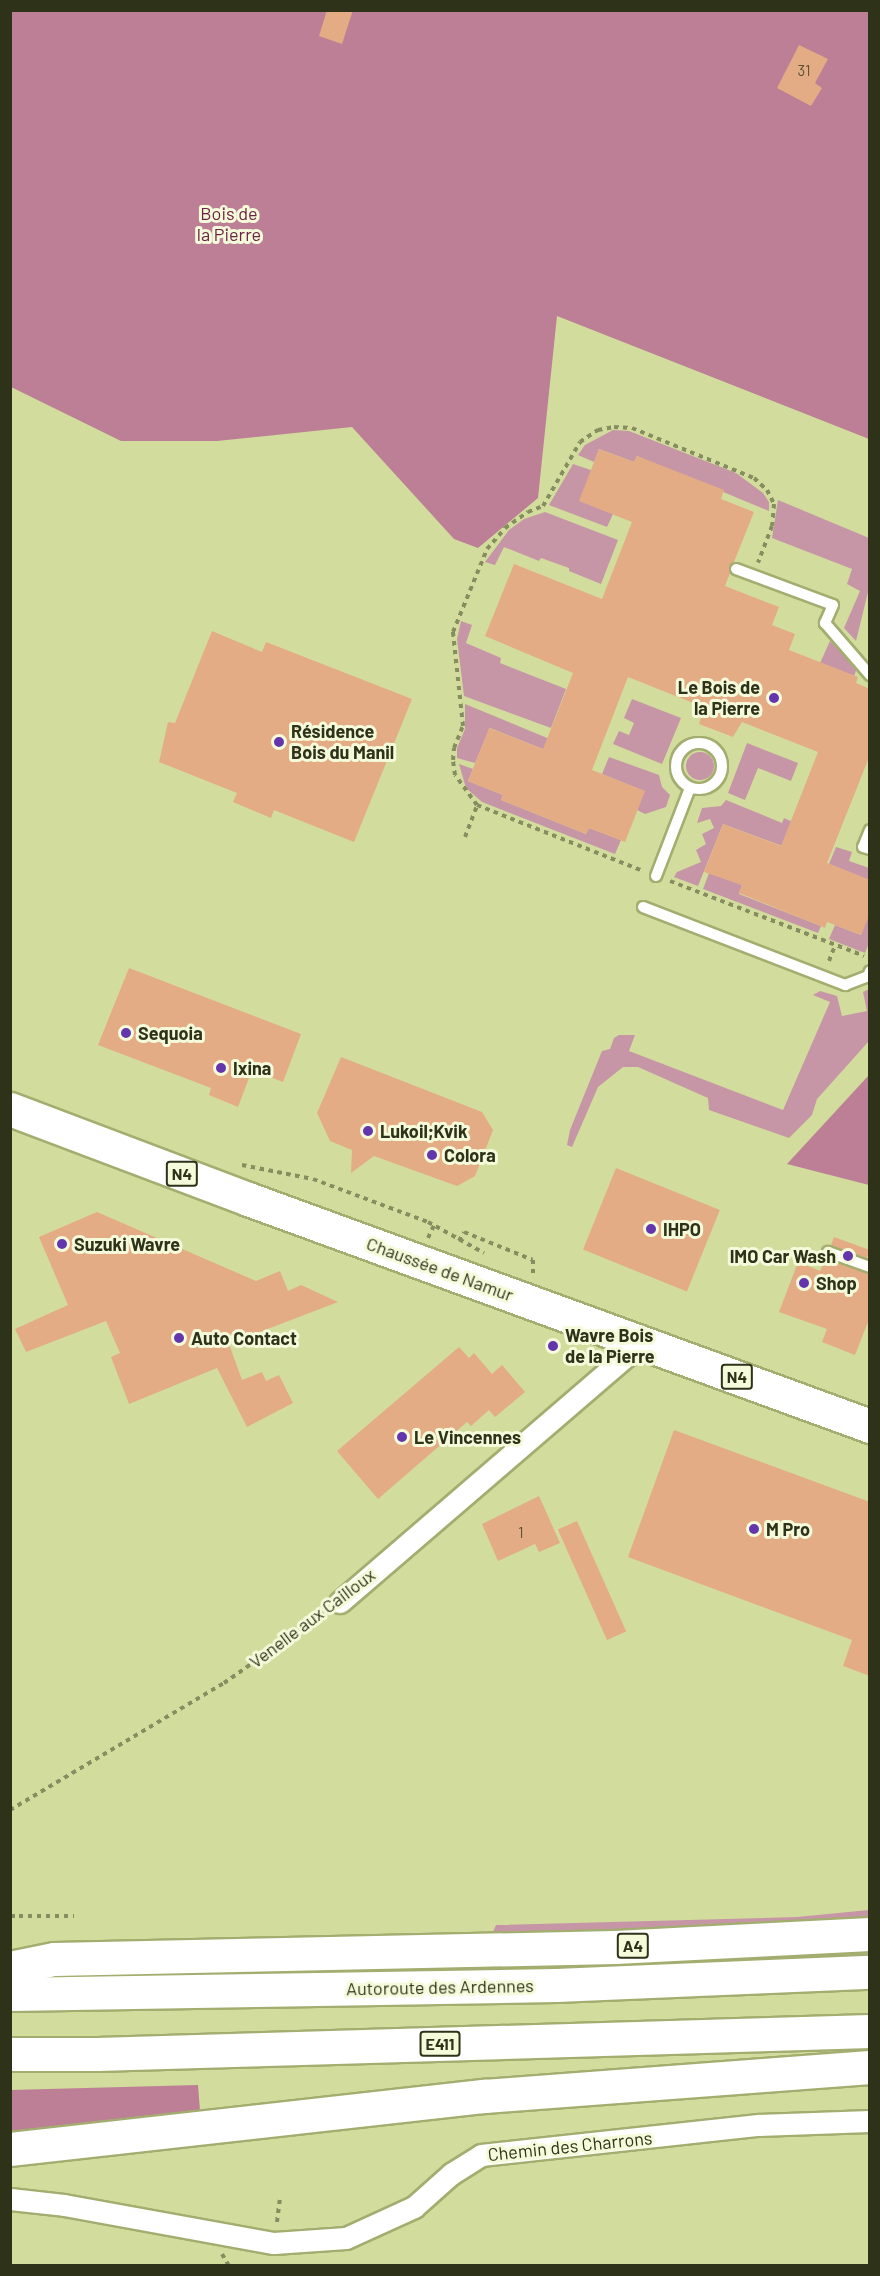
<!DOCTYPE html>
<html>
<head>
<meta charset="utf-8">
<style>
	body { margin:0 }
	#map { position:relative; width:880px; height:2276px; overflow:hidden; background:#d2dc9d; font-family:Barlow,sans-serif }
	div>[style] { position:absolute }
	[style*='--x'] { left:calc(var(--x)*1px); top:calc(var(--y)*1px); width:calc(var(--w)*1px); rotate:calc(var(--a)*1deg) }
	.green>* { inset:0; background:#c696a7 }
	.round { border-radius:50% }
	.forest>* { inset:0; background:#bd7f96 }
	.building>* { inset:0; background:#e4ac85; transform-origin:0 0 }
	.path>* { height:4px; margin-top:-2px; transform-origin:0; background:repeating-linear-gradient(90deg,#868d5f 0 4.5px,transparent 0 9px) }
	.roads { filter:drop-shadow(2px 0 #a3ad6f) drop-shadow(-2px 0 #a3ad6f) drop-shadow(0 2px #a3ad6f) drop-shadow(0 -2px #a3ad6f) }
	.service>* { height:10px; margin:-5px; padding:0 5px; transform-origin:5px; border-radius:5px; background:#fff }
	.service>.ring { margin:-5px; padding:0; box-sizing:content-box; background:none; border:10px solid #fff; border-radius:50% }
	.minor>* { height:21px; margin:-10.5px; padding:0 10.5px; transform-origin:10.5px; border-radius:10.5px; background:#fff }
	.primary>* { height:33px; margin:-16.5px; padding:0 16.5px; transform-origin:16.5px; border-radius:16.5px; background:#fff }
	.motorway>* { height:33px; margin:-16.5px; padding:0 16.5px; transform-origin:16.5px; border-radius:16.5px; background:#fff }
	.dots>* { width:16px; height:16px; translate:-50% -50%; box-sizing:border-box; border:3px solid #f4fada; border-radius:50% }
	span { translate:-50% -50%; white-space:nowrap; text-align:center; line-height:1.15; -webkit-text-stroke:6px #f4fada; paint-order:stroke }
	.number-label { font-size:15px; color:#5c5033 }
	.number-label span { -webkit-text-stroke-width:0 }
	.shield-label span { padding:2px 4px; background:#f4fada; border:2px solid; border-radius:4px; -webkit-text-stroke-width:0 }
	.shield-label { font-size:16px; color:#2e3218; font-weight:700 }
	.park-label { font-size:18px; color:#6d2244 }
	.poi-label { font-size:18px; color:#2e3218; font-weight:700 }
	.right { translate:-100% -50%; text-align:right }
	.left { translate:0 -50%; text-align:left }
	.street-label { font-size:18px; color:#2e3218 }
	.frame { position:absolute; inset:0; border:12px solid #2e3218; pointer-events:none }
</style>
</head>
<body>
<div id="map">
	<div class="green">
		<div style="clip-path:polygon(613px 430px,629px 431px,736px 473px,763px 493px,769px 502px,769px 511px,637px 456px,634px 462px,599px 449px,594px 462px,578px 455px,585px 445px)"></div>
		<div style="clip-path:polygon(573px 464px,591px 470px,613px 514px,607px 527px,549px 505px)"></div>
		<div style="clip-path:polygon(778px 500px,869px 538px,869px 588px,856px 641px,844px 628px,860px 591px,847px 584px,852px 569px,772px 538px)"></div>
		<div style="clip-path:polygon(545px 512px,618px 540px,601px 584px,569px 571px,569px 568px,541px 558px,539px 561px,504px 547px,495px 565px,485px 562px,509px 530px,524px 519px)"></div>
		<div style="clip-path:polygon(461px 621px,472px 625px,466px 643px,501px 658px,500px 663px,566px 689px,551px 728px,464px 696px,457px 639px)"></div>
		<div style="clip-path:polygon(830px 641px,857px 668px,854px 676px,820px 663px)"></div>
		<div style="clip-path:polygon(632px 699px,681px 718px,662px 764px,613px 744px,619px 731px,629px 735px,634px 723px,624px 718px)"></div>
		<div style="clip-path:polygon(465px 704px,552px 740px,548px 751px,490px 728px,475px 763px,457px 758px,457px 748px,465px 729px)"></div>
		<div style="clip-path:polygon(747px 743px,798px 763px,791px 781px,758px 768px,745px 800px,728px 793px)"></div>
		<div class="round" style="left:686px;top:752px;width:28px;height:28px"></div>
		<div style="clip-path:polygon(609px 757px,659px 775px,662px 787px,670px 795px,666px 807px,645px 814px,637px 810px,644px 791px,602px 774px)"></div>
		<div style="clip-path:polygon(459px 764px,473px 769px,468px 781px,503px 795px,501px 800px,586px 834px,589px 828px,621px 840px,615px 854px,482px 802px,466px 788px)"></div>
		<div style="clip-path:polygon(726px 800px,782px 823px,784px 818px,795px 823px,785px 847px,723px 824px,698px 886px,674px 877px,677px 872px,701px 862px,696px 850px,706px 844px,702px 834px,714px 828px,710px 819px,697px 823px,702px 808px,721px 806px)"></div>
		<div style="clip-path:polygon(836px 847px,852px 852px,849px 861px,869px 868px,869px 880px,829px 864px)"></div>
		<div style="clip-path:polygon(709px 873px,742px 885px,739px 894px,821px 926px,818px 933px,703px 889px)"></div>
		<div style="clip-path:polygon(869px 913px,869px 943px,865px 953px,829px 939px,835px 925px,861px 935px)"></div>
		<div style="clip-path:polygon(869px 989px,869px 1041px,817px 1099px,812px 1115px,789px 1138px,709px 1110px,708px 1098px,638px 1067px,623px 1067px,598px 1087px,572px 1147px,567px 1145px,570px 1130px,602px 1051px,610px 1049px,614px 1038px,619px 1035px,635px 1035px,629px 1051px,783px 1110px,830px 1002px,813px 995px,820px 991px,837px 996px,842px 1016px,867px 1011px,863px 992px)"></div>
		<div style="clip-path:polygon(869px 1910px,869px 1920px,492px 1934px,496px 1925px,797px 1917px)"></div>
	</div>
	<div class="forest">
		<div style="clip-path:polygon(10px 11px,869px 11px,869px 439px,557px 316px,538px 498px,478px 548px,454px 539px,352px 427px,217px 441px,121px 441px,11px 387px)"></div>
		<div style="clip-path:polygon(869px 1075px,869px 1185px,787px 1164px)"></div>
		<div style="clip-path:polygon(198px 2085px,200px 2111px,11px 2134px,10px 2090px)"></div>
	</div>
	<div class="building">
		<div style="clip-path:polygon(327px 10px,353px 10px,342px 44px,319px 36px)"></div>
		<div style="clip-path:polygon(799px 45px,828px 59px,815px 83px,822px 88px,811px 106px,777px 88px)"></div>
		<div style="clip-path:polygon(599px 449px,634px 462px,637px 456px,724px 490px,721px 499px,754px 512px,734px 562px,729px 566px,730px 573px,725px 586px,779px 607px,772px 625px,795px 634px,789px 650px,858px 677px,856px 683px,870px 689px,870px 755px,827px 863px,870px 880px,870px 913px,861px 935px,827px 922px,825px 928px,739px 893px,742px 885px,704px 872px,723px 824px,781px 846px,818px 752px,742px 722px,733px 737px,699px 724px,703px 711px,700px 709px,701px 706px,628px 677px,592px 770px,645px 791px,625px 842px,589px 828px,586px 834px,501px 800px,503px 795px,468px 781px,489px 728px,543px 749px,573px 673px,485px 636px,514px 564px,602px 599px,632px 522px,579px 501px)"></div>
		<div style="clip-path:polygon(212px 631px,262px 652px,266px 642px,412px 699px,354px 842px,274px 810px,271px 818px,233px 802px,237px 793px,159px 762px,168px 722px,175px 723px)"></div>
		<div style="clip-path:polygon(129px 968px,301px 1034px,283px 1082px,252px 1070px,238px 1107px,209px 1095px,211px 1088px,98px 1045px)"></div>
		<div style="clip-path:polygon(341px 1057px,482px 1112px,493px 1130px,475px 1176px,457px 1186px,374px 1156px,351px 1173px,352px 1150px,330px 1141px,317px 1113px)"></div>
		<div style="left:616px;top:1168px;width:112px;height:88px;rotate:22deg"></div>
		<div style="clip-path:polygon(97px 1212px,256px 1281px,280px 1271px,288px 1291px,301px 1285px,338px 1302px,229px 1344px,242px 1380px,262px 1372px,266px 1381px,279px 1375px,293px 1403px,247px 1427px,217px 1368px,129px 1404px,111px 1357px,120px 1353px,106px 1321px,26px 1352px,15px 1329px,68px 1305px,39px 1237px)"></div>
		<div style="left:834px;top:1237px;width:38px;height:9px;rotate:20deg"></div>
		<div style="clip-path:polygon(825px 1259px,870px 1274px,870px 1317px,855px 1355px,822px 1342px,827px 1329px,779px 1312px,798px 1262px,820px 1271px)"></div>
		<div style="clip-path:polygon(459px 1347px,469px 1358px,474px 1353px,492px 1374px,502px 1365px,525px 1392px,495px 1417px,489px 1410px,471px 1426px,467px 1422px,378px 1499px,337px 1451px)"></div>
		<div style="clip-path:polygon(674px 1430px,870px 1502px,870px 1676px,843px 1666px,852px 1640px,628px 1557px)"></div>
		<div style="clip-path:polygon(539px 1496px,560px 1543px,539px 1552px,535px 1544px,498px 1561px,482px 1524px)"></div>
		<div style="left:577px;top:1521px;width:121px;height:21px;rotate:66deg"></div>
	</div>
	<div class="path">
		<div style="--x:477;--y:805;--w:179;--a:21.7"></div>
		<div style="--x:465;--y:837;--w:34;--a:-69"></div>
		<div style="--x:477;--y:805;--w:37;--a:-126"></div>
		<div style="--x:455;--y:775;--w:15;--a:-98"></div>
		<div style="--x:453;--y:760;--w:12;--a:-85"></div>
		<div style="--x:454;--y:748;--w:24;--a:-68"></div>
		<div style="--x:463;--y:726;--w:95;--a:-96.1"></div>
		<div style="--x:453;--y:632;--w:90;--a:-67.7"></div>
		<div style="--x:487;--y:549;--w:28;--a:-49"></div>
		<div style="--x:505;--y:528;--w:28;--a:-35"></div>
		<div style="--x:528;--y:512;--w:16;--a:-22"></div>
		<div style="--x:543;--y:506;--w:74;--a:-60"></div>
		<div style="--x:580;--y:442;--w:22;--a:-34"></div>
		<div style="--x:598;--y:430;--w:16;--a:-11"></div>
		<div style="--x:614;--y:427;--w:18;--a:3"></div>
		<div style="--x:632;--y:428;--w:132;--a:22.3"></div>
		<div style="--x:754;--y:478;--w:18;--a:43"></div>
		<div style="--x:767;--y:490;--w:16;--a:63"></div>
		<div style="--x:774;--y:504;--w:22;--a:95"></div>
		<div style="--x:772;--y:526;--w:39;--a:111"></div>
		<div style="--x:670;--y:881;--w:208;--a:21.1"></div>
		<div style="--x:829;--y:961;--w:17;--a:-69"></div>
		<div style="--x:242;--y:1165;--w:72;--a:11.2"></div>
		<div style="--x:313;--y:1179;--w:123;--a:20.5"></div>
		<div style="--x:428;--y:1222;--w:64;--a:29"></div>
		<div style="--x:428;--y:1238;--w:14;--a:-65"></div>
		<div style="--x:459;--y:1241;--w:10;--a:-61"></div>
		<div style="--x:464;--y:1232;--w:74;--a:22.1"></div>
		<div style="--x:533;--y:1260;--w:14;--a:90"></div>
		<div style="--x:10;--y:1810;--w:249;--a:-30.7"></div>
		<div style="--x:224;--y:1683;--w:122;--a:-35"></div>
		<div style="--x:10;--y:1916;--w:64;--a:0"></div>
		<div style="--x:277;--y:2222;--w:23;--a:-83"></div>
		<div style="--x:222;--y:2254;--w:14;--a:60"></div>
	</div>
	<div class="roads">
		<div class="service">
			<div style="--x:736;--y:569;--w:103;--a:20.4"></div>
			<div style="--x:833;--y:605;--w:20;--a:114"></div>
			<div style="--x:825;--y:623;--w:69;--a:49.1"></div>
			<div class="ring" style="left:676px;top:743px;width:36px;height:36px"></div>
			<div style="--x:870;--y:830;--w:18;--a:112"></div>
			<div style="--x:863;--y:847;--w:7;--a:16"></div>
			<div style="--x:656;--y:876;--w:94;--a:-68.9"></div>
			<div style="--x:643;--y:907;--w:217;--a:21.1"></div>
			<div style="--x:845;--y:985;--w:25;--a:-21"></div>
			<div style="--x:868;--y:976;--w:5;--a:-68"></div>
			<div style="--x:828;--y:1252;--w:45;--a:19.7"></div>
		</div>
		<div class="minor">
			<div style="--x:340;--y:1602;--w:397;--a:-40.7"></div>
			<div style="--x:10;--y:2199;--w:54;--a:6.3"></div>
			<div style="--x:64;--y:2205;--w:213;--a:10.3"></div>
			<div style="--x:274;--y:2243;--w:72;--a:-4"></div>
			<div style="--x:346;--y:2238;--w:75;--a:-24.5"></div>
			<div style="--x:414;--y:2207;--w:50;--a:-41.7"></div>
			<div style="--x:451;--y:2174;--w:36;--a:-32"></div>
			<div style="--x:481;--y:2155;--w:279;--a:-6.2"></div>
			<div style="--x:758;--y:2125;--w:112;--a:-2"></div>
		</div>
		<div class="primary">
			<div style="--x:10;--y:1109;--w:254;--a:20.7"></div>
			<div style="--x:248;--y:1199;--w:662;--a:20.05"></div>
		</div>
		<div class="motorway">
			<div style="--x:10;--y:1968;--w:45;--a:-11.6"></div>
			<div style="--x:54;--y:1959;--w:561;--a:-1.23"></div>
			<div style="--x:615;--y:1947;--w:255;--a:-2.9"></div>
			<div style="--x:10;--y:1994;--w:546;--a:-0.94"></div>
			<div style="--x:556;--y:1985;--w:314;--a:-2.4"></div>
			<div style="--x:10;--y:2054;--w:87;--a:0"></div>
			<div style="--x:97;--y:2054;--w:773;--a:-1.7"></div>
			<div style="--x:10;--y:2149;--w:477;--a:-6.4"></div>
			<div style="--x:484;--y:2096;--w:387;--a:-4.3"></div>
		</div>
	</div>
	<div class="dots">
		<div style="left:774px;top:698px;background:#6336ad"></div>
		<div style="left:279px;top:742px;background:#6336ad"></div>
		<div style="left:126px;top:1033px;background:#6336ad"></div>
		<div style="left:221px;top:1068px;background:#6336ad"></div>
		<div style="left:368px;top:1131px;background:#6336ad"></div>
		<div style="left:432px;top:1155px;background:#6336ad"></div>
		<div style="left:651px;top:1229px;background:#6336ad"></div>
		<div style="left:62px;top:1244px;background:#6336ad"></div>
		<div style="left:848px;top:1256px;background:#6336ad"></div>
		<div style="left:804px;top:1283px;background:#6336ad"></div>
		<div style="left:179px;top:1338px;background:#6336ad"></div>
		<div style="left:553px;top:1346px;background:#6336ad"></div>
		<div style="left:402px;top:1437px;background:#6336ad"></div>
		<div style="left:754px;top:1529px;background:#6336ad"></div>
	</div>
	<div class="number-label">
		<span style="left:804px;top:71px">31</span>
		<span style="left:521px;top:1533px">1</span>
	</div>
	<div class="shield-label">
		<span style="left:182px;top:1174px">N4</span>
		<span style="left:737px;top:1377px">N4</span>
		<span style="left:633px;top:1946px">A4</span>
		<span style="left:440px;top:2044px">E411</span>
	</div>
	<div class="park-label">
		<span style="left:229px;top:224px">Bois de<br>la Pierre</span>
	</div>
	<div class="poi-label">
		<span class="right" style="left:760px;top:698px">Le Bois de<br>la Pierre</span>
		<span class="left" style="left:291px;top:742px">Résidence<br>Bois du Manil</span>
		<span class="left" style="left:138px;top:1033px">Sequoia</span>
		<span class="left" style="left:233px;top:1068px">Ixina</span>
		<span class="left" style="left:380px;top:1131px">Lukoil;Kvik</span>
		<span class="left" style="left:444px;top:1155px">Colora</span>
		<span class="left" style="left:663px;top:1229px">IHPO</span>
		<span class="left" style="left:74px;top:1244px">Suzuki Wavre</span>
		<span class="right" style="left:836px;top:1256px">IMO Car Wash</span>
		<span class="left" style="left:816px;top:1283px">Shop</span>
		<span class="left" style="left:565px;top:1346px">Wavre Bois<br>de la Pierre</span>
		<span class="left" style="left:191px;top:1338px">Auto Contact</span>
		<span class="left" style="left:414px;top:1437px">Le Vincennes</span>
		<span class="left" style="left:766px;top:1529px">M Pro</span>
	</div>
	<div class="street-label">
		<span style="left:440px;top:1269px;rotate:20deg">Chaussée de Namur</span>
		<span style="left:312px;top:1618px;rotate:-37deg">Venelle aux Cailloux</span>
		<span style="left:440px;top:1987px;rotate:-1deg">Autoroute des Ardennes</span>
		<span style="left:570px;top:2146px;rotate:-6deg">Chemin des Charrons</span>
	</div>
	<div class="frame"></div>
</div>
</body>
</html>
